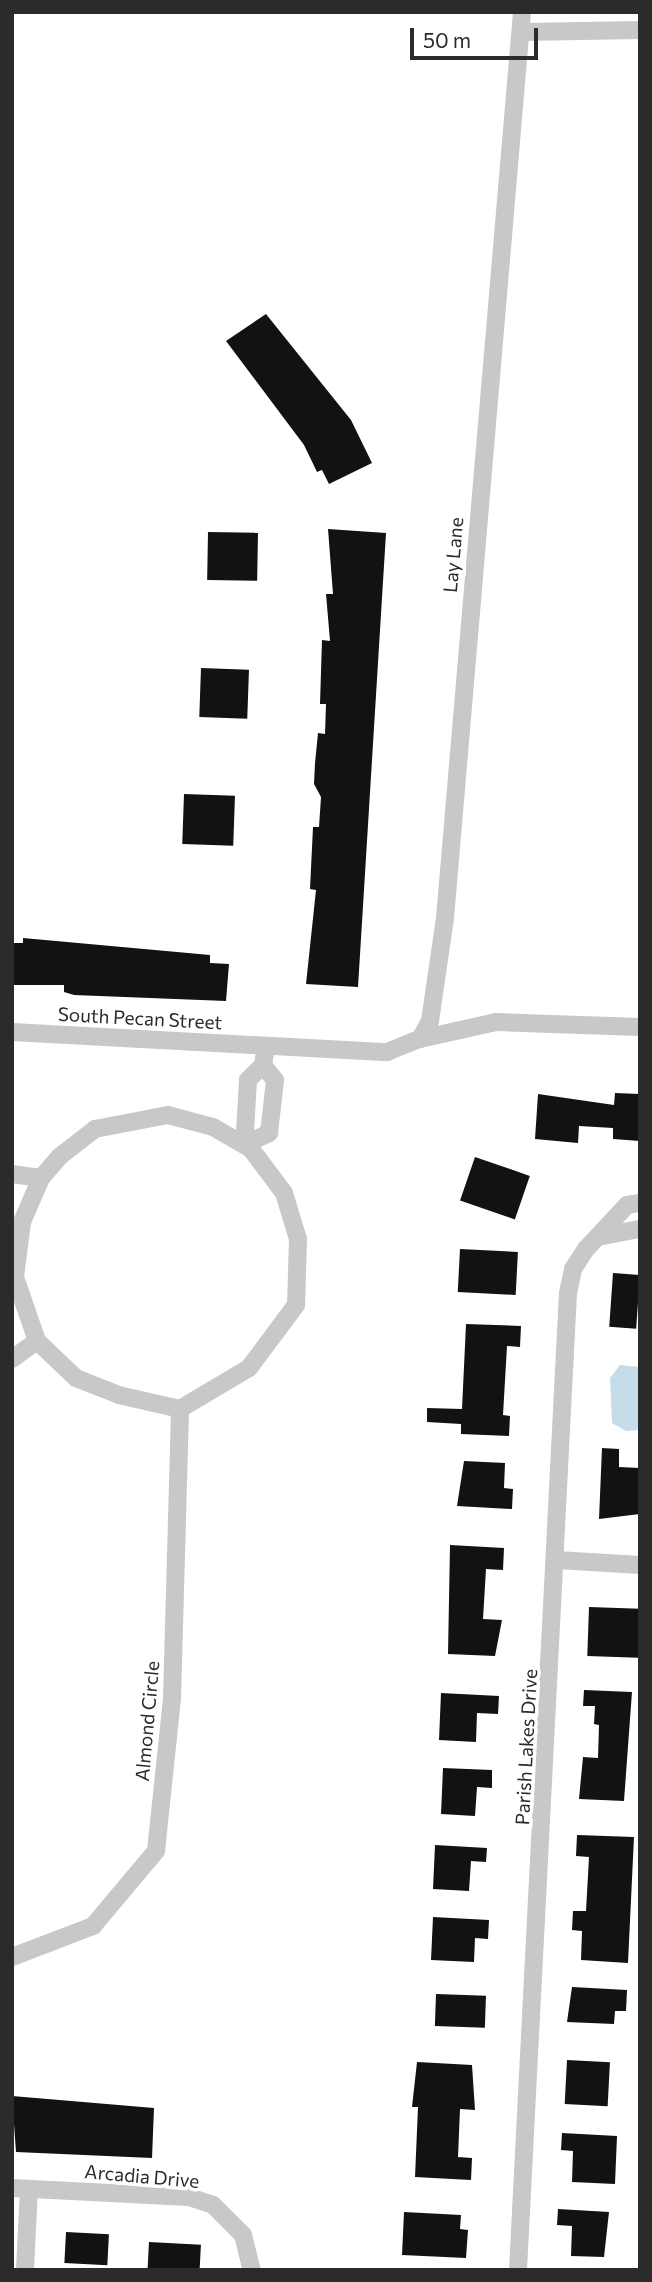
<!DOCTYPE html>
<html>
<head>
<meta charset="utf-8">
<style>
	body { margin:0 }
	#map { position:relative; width:652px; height:2282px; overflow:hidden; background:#fff; font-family:Commissioner,sans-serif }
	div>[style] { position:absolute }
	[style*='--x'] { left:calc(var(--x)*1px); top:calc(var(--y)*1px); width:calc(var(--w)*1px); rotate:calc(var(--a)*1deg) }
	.water>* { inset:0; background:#c5dde9 }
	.building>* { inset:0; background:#121212; transform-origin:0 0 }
	.minor>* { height:18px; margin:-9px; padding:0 9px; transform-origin:9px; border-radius:9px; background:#c8c8c8 }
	span { translate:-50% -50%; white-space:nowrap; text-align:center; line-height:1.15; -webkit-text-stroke:7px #fff; paint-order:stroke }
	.street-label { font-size:19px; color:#2b2b2b }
	.frame { position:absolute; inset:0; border:14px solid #2b2b2b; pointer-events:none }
	.scale { position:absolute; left:410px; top:28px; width:128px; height:32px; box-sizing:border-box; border:4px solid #2b2b2b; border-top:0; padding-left:9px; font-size:21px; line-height:24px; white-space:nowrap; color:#2b2b2b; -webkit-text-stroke:5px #fff; paint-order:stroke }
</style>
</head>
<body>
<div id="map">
	<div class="water">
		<div style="clip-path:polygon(620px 1365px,640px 1367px,640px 1430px,626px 1431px,612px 1423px,610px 1378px)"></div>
	</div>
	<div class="building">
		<div style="clip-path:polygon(266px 314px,351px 420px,372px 463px,329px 484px,322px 470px,317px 472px,304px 445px,226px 341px)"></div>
		<div style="clip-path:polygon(328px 529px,386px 533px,358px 987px,306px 984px,316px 890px,310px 889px,313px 827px,319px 827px,321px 797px,314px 784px,315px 763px,318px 733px,325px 734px,326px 704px,320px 704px,322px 640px,330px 641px,326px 594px,333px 594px)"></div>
		<div style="left:208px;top:532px;width:50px;height:48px;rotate:1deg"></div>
		<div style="left:201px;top:668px;width:48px;height:49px;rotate:2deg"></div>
		<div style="left:184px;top:794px;width:51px;height:50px;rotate:2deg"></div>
		<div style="clip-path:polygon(23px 938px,210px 955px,210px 963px,229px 964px,226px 1001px,74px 995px,64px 992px,64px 985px,12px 985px,12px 943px,23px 943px)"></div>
		<div style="clip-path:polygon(615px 1093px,640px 1094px,640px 1141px,613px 1139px,613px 1128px,579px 1126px,578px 1143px,535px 1139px,538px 1094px,614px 1105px)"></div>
		<div style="left:475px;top:1157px;width:58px;height:46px;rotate:19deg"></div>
		<div style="left:460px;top:1249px;width:58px;height:43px;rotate:3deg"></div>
		<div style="left:613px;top:1273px;width:27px;height:54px;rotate:4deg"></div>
		<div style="clip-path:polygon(466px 1324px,521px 1326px,520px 1347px,507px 1346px,503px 1415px,510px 1416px,509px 1436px,461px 1434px,461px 1424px,427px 1422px,427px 1408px,462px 1409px)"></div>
		<div style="clip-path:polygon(602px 1448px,619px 1449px,619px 1467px,640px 1468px,640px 1514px,599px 1519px)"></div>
		<div style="clip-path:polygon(464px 1461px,505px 1463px,504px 1488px,513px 1489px,512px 1509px,457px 1506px)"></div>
		<div style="clip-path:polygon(450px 1545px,504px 1548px,503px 1570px,486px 1569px,483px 1619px,502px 1620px,495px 1656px,448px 1654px)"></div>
		<div style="left:589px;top:1607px;width:51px;height:49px;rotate:2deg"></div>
		<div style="clip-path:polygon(584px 1690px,632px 1692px,624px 1801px,579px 1799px,583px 1757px,598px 1758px,599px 1725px,594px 1724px,595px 1706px,583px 1706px)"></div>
		<div style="clip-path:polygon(441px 1693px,499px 1696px,498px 1714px,477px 1713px,476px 1742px,439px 1740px)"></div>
		<div style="clip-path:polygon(443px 1768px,492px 1770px,492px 1788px,477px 1787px,475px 1816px,441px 1814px)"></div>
		<div style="clip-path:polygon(577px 1835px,634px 1837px,628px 1963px,581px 1960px,582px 1931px,572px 1930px,573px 1911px,586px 1911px,589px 1857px,576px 1856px)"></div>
		<div style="clip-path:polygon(435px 1845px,487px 1848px,486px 1862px,471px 1861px,469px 1891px,433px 1889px)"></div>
		<div style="clip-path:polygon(433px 1917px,489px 1920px,488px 1939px,475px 1938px,474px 1962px,431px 1960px)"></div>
		<div style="clip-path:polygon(572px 1987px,627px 1990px,626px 2011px,615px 2011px,614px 2024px,567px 2022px)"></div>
		<div style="left:436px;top:1994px;width:50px;height:32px;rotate:2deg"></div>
		<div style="left:567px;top:2060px;width:43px;height:44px;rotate:3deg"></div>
		<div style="clip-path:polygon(417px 2062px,472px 2065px,475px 2110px,460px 2109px,458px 2157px,472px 2158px,471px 2180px,415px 2177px,418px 2107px,412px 2107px)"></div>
		<div style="clip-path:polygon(12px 2096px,154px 2108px,152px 2158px,16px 2152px)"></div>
		<div style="clip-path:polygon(562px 2133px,617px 2136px,615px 2184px,572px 2182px,573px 2151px,561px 2150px)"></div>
		<div style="clip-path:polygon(558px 2209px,609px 2212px,604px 2257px,571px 2256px,572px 2226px,557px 2225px)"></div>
		<div style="clip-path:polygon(404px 2212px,461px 2215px,460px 2229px,468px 2230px,466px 2258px,402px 2255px)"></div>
		<div style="left:66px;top:2232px;width:43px;height:31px;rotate:3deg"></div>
		<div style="left:149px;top:2242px;width:52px;height:28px;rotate:3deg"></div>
	</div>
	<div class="minor">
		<div style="--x:522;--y:32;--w:118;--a:-1"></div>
		<div style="--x:12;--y:1032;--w:376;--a:3.1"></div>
		<div style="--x:387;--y:1052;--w:35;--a:-22"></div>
		<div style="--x:420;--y:1039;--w:21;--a:-61"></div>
		<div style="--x:430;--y:1021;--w:104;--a:-81.7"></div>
		<div style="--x:445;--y:918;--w:909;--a:-85.14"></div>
		<div style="--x:420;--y:1039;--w:78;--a:-12.6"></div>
		<div style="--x:496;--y:1022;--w:144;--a:2"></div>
		<div style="--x:168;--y:1115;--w:47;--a:14.9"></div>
		<div style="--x:213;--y:1127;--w:44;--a:30.1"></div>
		<div style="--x:251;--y:1149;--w:55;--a:53.1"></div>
		<div style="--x:284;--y:1193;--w:48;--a:73.1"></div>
		<div style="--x:298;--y:1239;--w:66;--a:91.7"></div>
		<div style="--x:296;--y:1305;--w:79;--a:126.7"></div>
		<div style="--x:249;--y:1368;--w:80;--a:149.3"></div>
		<div style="--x:180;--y:1409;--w:63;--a:-167.1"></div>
		<div style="--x:119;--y:1395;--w:46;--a:-158.4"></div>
		<div style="--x:76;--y:1378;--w:54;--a:-136.5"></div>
		<div style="--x:37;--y:1341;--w:68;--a:-109"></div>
		<div style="--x:15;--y:1277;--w:55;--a:-82.7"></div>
		<div style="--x:22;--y:1222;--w:48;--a:-66.6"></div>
		<div style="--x:41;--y:1178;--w:28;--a:-49"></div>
		<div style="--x:59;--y:1157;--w:46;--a:-37.9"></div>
		<div style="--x:95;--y:1129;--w:74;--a:-10.9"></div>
		<div style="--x:252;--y:1141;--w:11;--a:-131"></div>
		<div style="--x:245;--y:1133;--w:53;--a:-86.8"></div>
		<div style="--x:248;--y:1080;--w:21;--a:-45"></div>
		<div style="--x:263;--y:1065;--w:19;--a:-81"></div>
		<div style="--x:252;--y:1141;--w:19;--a:-25"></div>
		<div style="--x:269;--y:1133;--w:53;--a:-83.5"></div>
		<div style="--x:275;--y:1080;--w:19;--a:-129"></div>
		<div style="--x:12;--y:1174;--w:29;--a:8"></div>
		<div style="--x:603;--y:1236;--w:38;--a:-11"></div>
		<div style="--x:12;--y:1359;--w:31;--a:-36"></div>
		<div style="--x:557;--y:1560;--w:83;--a:3.4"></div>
		<div style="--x:12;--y:1957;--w:87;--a:-20.9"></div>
		<div style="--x:93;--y:1926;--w:98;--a:-50"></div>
		<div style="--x:156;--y:1851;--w:154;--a:-84"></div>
		<div style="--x:172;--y:1698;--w:289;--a:-88.4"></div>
		<div style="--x:12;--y:2188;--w:177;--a:2.9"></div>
		<div style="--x:189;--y:2197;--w:25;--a:18"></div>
		<div style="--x:213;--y:2205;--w:42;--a:45"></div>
		<div style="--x:243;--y:2235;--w:36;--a:76"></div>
		<div style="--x:25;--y:2270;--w:81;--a:-87.2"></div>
		<div style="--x:518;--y:2270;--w:978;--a:-87.07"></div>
		<div style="--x:568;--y:1293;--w:25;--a:-78"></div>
		<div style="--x:573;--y:1269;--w:24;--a:-57"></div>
		<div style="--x:586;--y:1249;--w:60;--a:-47"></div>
		<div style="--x:627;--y:1205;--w:13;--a:-9"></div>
	</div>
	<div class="street-label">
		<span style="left:453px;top:555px;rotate:-85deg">Lay Lane</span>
		<span style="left:140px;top:1018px;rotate:3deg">South Pecan Street</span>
		<span style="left:147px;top:1721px;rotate:-85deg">Almond Circle</span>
		<span style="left:526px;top:1747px;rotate:-87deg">Parish Lakes Drive</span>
		<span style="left:142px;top:2176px;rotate:5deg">Arcadia Drive</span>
	</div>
	<div class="frame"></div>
	<div class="scale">50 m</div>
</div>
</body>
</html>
